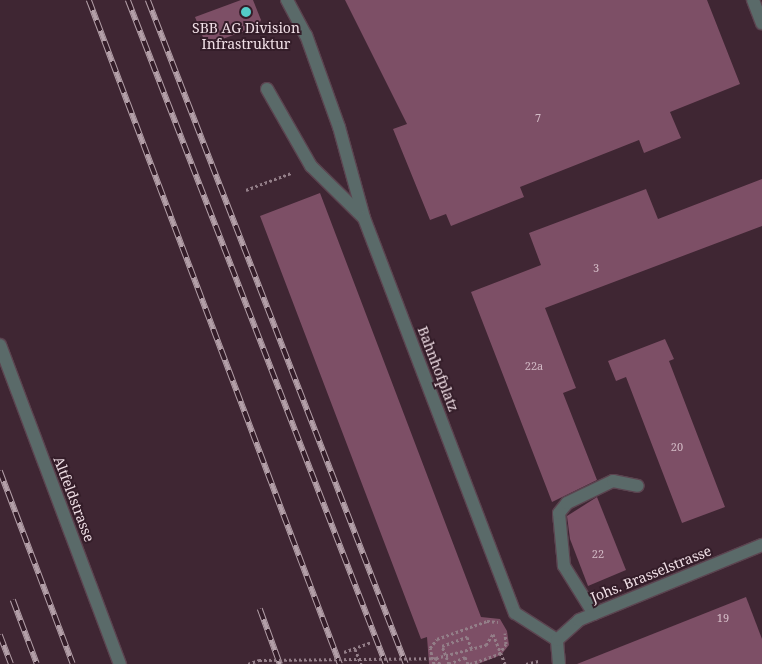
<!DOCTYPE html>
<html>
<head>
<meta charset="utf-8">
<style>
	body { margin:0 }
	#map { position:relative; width:762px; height:664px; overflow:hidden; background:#3f2633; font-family:"Noto Serif",serif }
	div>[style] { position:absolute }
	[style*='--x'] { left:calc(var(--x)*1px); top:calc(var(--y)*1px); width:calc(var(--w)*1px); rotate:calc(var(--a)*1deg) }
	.building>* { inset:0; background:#7d4f66 }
	.path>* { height:3px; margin-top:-1.5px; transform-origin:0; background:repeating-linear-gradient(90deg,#937e88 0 2.5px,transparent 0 5px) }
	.roads { filter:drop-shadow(1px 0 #5b4450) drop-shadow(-1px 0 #5b4450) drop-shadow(0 1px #5b4450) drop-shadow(0 -1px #5b4450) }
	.service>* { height:12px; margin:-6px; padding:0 6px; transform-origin:6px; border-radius:6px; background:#5a6a69 }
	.minor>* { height:12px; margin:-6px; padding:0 6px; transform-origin:6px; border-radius:6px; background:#5a6a69 }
	.rail>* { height:5.5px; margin-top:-2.75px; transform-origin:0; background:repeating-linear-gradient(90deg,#341d29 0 11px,#b39fa8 0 22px); box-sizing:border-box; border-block:1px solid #b39fa8 }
	.path-bridge>* { height:3px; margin-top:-1.5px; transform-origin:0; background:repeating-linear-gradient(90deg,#937e88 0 2.5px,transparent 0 5px) }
	.dots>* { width:14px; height:14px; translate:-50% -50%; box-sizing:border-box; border:2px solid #341d29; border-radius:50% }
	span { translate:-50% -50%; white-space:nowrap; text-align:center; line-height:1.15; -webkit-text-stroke:4px #341d29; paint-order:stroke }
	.number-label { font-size:11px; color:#d3bbc6 }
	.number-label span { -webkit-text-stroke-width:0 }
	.poi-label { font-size:14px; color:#f0dfe6 }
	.street-label { font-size:14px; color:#f0dfe6 }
</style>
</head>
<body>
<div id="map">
	<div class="building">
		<div style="clip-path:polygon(241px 0,253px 0,261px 20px,258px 26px,206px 45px,195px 17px)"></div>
		<div style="clip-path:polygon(345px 0,707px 0,740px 84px,670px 112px,681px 138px,644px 153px,639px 140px,520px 187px,524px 197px,451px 226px,446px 214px,430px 220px,393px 129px,407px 124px)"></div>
		<div style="clip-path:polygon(762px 179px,762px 226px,545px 308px,576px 388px,563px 393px,597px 480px,552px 502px,471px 292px,541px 265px,529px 233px,646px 189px,658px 219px)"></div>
		<div style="clip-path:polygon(320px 193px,481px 617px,500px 619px,507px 631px,509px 645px,501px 655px,478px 664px,429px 664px,427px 637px,421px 639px,260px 216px)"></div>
		<div style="clip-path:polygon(665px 339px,674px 359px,669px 361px,725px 507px,682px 523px,626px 377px,616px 381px,608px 361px)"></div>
		<div style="clip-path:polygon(597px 497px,626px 570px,588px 586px,570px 539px,567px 516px)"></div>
		<div style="clip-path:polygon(746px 597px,762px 639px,762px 664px,577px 664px)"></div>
	</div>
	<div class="path">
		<div style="--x:246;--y:190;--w:48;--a:-20.7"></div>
		<div style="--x:493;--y:634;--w:32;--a:68"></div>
		<div style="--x:355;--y:649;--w:16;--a:68"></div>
		<div style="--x:344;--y:652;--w:29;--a:-20"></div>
		<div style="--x:434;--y:664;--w:16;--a:-104"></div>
		<div style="--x:430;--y:648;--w:11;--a:-52"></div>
		<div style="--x:437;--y:639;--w:53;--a:-19.8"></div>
		<div style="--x:487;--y:621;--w:11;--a:5"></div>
		<div style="--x:440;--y:664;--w:7;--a:-124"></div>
		<div style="--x:436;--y:658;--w:52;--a:-14.6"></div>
		<div style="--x:486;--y:645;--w:13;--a:-58"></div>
		<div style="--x:468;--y:664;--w:8;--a:-113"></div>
		<div style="--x:465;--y:657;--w:17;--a:156"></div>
		<div style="--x:449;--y:664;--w:19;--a:-111"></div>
		<div style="--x:442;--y:646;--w:27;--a:-20"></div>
		<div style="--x:467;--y:637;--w:14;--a:69"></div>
		<div style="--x:526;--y:664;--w:13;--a:-13"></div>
	</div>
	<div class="roads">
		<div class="service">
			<div style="--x:287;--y:0;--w:40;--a:62"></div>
			<div style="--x:306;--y:35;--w:98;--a:70.3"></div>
			<div style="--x:339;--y:127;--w:94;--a:74.6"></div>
			<div style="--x:267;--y:89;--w:89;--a:60.3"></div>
			<div style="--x:311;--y:166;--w:74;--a:44.5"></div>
			<div style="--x:364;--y:218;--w:423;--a:69.1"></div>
			<div style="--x:515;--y:613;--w:50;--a:32.7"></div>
			<div style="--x:0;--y:345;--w:341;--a:69.4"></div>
			<div style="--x:594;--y:614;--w:57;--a:-122"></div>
			<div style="--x:564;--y:566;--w:53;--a:-95.4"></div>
			<div style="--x:559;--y:513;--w:13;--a:-51"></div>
			<div style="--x:567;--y:503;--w:51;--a:-25.6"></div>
			<div style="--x:613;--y:481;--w:25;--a:11"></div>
		</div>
		<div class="minor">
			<div style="--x:753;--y:0;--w:25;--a:69"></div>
			<div style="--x:559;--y:664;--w:24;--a:-95"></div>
			<div style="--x:557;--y:640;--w:30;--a:-42"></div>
			<div style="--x:579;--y:620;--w:198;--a:-22.3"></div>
		</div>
	</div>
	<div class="rail">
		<div style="--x:89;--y:0;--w:710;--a:69.29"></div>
		<div style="--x:128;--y:0;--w:712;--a:68.77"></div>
		<div style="--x:148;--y:0;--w:712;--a:68.77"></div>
		<div style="--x:0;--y:471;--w:206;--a:69.3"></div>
		<div style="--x:13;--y:600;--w:68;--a:69.4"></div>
		<div style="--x:260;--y:609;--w:59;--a:70"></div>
		<div style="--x:0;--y:635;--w:31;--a:69"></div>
	</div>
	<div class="path-bridge">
		<div style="--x:248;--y:664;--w:12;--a:-20"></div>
		<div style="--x:259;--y:660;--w:177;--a:-0.6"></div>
		<div style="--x:470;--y:664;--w:31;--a:-19"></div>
		<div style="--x:499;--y:654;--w:12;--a:-55"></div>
		<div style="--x:506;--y:644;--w:11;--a:-95"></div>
	</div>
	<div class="dots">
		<div style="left:246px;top:12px;background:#54cdc9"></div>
	</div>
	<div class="number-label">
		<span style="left:538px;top:118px">7</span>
		<span style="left:596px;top:268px">3</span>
		<span style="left:534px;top:366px">22a</span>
		<span style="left:677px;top:447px">20</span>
		<span style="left:598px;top:554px">22</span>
		<span style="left:723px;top:618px">19</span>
	</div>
	<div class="poi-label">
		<span style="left:246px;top:36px">SBB AG Division<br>Infrastruktur</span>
	</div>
	<div class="street-label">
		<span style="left:438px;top:369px;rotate:69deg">Bahnhofplatz</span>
		<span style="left:74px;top:499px;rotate:69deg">Altfeldstrasse</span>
		<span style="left:651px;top:574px;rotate:-22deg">Johs. Brasselstrasse</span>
	</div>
</div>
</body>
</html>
